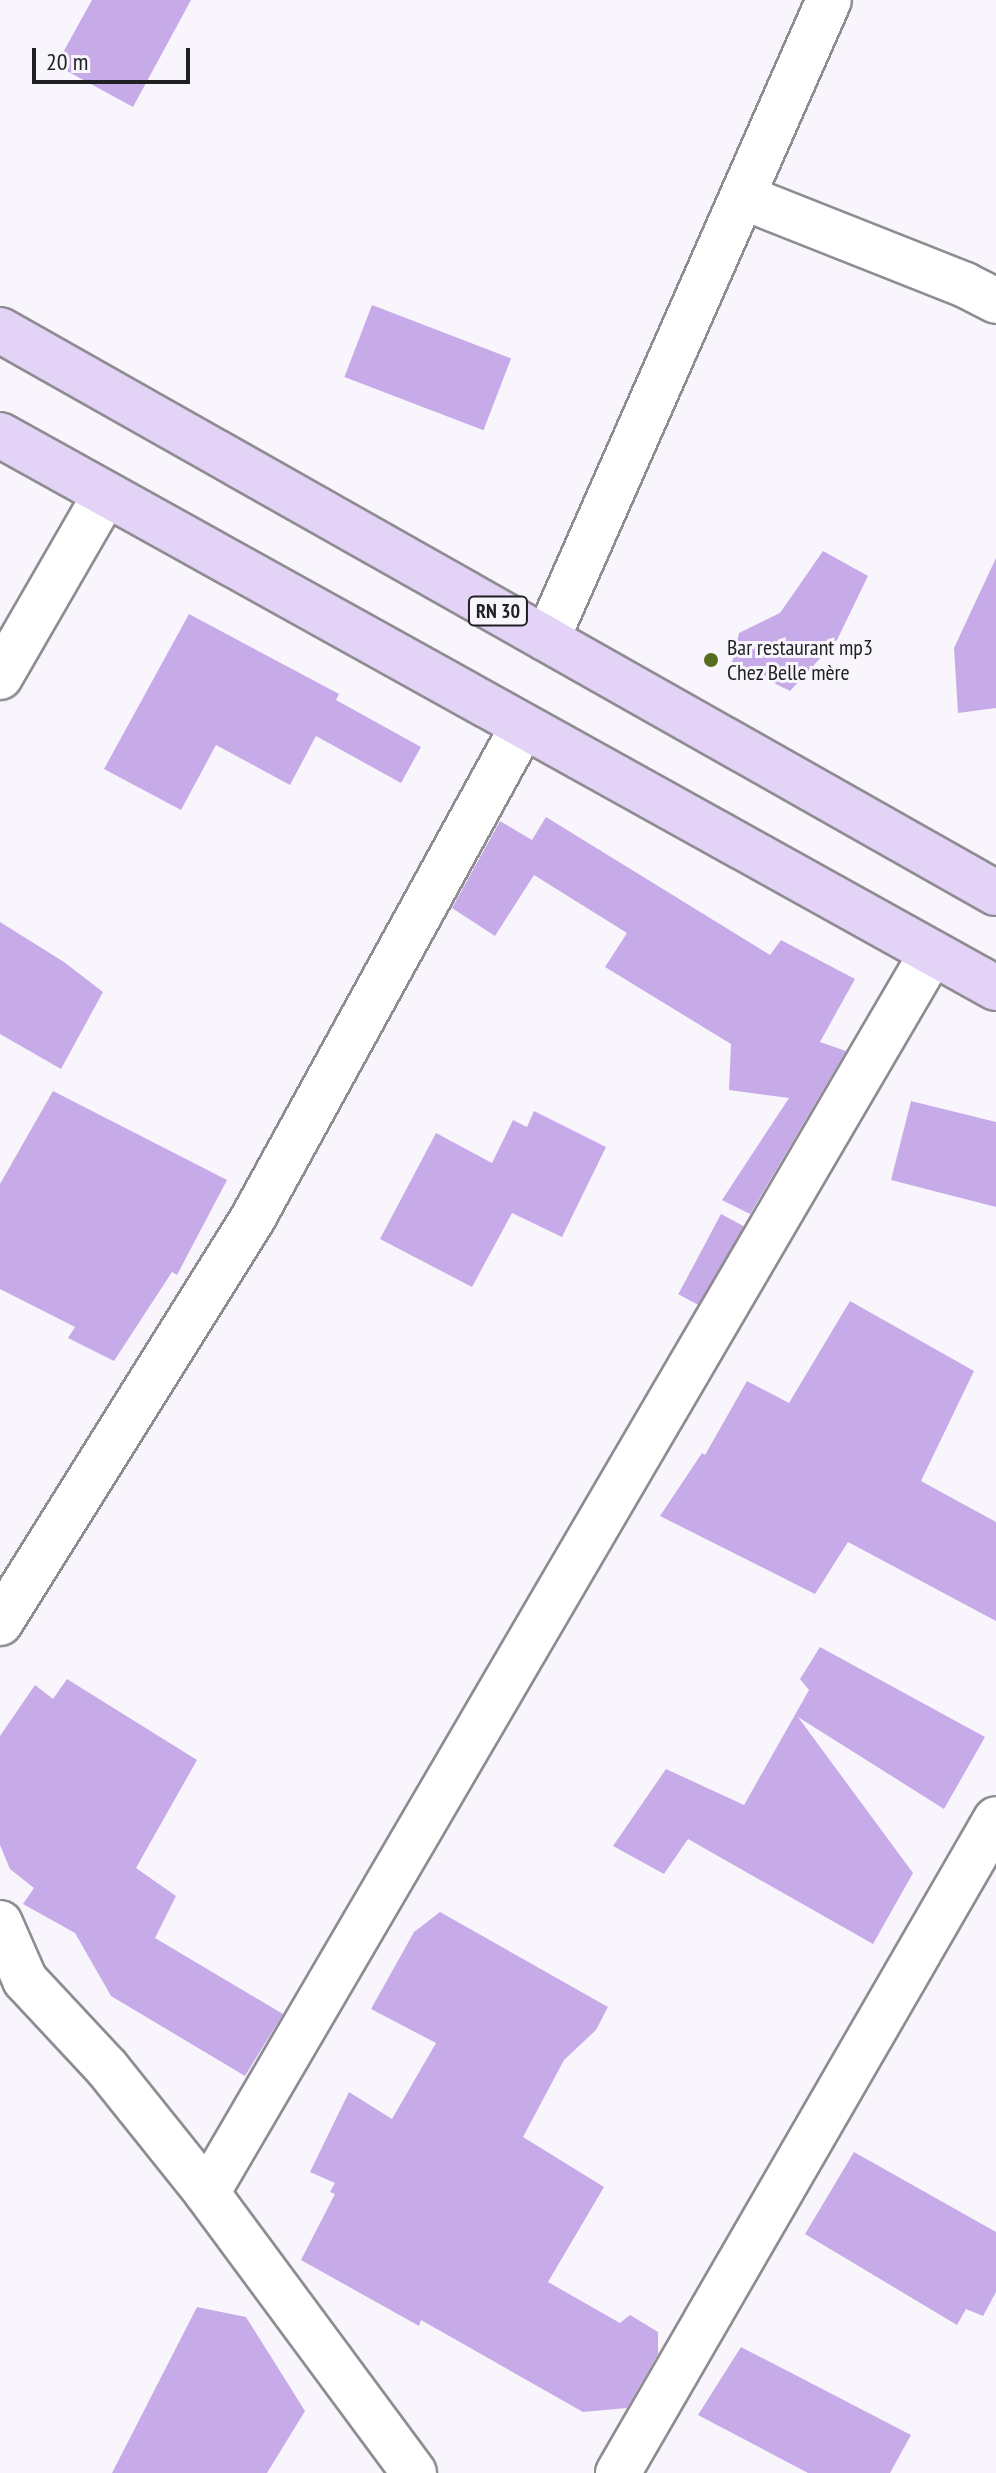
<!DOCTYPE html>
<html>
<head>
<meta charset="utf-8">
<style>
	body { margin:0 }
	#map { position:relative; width:996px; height:2473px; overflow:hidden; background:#f8f6fc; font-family:"PT Sans Narrow",sans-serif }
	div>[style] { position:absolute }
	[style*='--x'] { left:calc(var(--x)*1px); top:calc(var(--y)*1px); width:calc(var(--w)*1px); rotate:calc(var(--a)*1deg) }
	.building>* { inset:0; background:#c7abe8; transform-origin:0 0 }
	.roads { filter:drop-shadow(2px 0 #8f8c92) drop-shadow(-2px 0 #8f8c92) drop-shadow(0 2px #8f8c92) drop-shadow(0 -2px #8f8c92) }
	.minor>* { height:44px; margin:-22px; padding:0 22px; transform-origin:22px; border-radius:22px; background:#fff }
	.primary>* { height:44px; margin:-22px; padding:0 22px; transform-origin:22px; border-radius:22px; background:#e3d3f7 }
	.dots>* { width:22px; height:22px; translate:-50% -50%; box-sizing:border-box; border:4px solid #f8f6fc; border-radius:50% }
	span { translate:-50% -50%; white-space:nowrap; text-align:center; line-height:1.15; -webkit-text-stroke:6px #f8f6fc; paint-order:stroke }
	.shield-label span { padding:2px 6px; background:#f8f6fc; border:2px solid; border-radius:6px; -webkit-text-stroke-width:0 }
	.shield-label { font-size:20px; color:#201f21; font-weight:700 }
	.poi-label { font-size:22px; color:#201f21 }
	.left { translate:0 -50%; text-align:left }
	.scale { position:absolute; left:32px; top:48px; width:158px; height:36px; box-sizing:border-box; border:4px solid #201f21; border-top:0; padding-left:10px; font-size:24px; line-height:28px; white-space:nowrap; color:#201f21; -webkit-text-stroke:6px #f8f6fc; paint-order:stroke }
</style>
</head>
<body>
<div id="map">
	<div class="building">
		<div style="clip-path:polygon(92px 0,191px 0,133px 107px,56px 65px)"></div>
		<div style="left:372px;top:305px;width:149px;height:77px;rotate:21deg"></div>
		<div style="clip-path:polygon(823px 551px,868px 576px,837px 640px,790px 691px,732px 662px,739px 633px,780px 613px)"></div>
		<div style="clip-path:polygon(996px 558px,996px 708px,958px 713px,954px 648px)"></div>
		<div style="clip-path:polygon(189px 614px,339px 694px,336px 700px,421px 747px,401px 783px,316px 736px,290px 785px,216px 745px,181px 810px,104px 769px)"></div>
		<div style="clip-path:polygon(546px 817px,770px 955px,781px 940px,855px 979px,820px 1042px,846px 1051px,750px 1214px,722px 1200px,789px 1098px,729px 1090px,731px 1044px,605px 967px,627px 933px,534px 875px,495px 936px,452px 908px,500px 821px,532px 840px)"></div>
		<div style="clip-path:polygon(0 922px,64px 962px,103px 992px,61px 1069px,0 1034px)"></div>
		<div style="clip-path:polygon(53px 1091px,227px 1180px,177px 1275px,172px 1272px,114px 1361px,68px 1338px,75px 1327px,0 1289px,0 1184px)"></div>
		<div style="clip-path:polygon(911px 1101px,996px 1122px,996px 1207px,891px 1180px)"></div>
		<div style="clip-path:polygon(534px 1111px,606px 1147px,562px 1237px,512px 1213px,472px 1287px,380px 1239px,436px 1133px,492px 1163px,513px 1120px,527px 1127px)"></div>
		<div style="left:721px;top:1214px;width:26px;height:91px;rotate:28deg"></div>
		<div style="clip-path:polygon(850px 1301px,974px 1371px,921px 1481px,996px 1522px,996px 1621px,848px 1542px,815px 1594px,660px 1516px,702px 1453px,705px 1455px,747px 1381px,789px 1403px)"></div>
		<div style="clip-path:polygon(820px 1647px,985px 1737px,944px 1809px,798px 1717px,913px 1873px,873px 1944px,688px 1839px,664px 1874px,613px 1846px,666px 1769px,744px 1805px,809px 1690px,800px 1679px)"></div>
		<div style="clip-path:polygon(67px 1679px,197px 1760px,136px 1868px,176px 1896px,155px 1938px,283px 2014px,245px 2076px,111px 1996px,75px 1933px,23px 1904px,34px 1888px,10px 1869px,0 1845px,0 1736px,35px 1685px,53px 1699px)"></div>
		<div style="clip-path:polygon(440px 1912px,608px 2007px,596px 2030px,564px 2060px,523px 2137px,604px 2187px,548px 2282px,620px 2323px,630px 2315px,658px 2332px,658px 2354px,627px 2408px,583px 2412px,421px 2320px,419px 2326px,301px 2260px,335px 2194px,330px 2192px,335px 2183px,310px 2172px,349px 2092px,392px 2119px,436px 2043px,371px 2009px,414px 1932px)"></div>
		<div style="clip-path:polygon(854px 2152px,996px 2232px,996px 2292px,983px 2316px,966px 2309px,957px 2325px,805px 2234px)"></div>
		<div style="clip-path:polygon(197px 2307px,246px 2317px,305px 2411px,267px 2473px,112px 2473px)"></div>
		<div style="clip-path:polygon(741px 2347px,911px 2435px,890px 2473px,808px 2473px,698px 2415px)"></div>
	</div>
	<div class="roads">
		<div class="minor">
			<div style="--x:743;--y:197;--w:239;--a:21.6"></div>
			<div style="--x:965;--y:285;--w:35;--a:27"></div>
			<div style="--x:547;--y:639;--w:698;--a:-66.19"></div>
			<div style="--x:0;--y:677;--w:210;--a:-60"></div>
			<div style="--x:0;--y:1623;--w:478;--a:-58"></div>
			<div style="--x:253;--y:1218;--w:561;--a:-61.24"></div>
			<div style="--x:0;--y:1923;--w:62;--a:66.3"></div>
			<div style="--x:25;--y:1980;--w:120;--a:47"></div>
			<div style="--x:107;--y:2068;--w:160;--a:51.3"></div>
			<div style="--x:207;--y:2193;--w:348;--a:53.5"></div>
			<div style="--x:207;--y:2193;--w:1436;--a:-59.69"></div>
			<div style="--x:618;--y:2473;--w:755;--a:-59.97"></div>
		</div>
		<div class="primary">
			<div style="--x:0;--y:330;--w:1144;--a:29.48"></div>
			<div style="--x:0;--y:435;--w:1139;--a:29.04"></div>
		</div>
	</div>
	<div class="dots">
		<div style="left:711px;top:660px;background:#546d1e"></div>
	</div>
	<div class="shield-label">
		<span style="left:498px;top:611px">RN 30</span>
	</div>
	<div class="poi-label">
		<span class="left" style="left:727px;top:660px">Bar restaurant mp3<br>Chez Belle mère</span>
	</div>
	<div class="scale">20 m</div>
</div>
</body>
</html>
